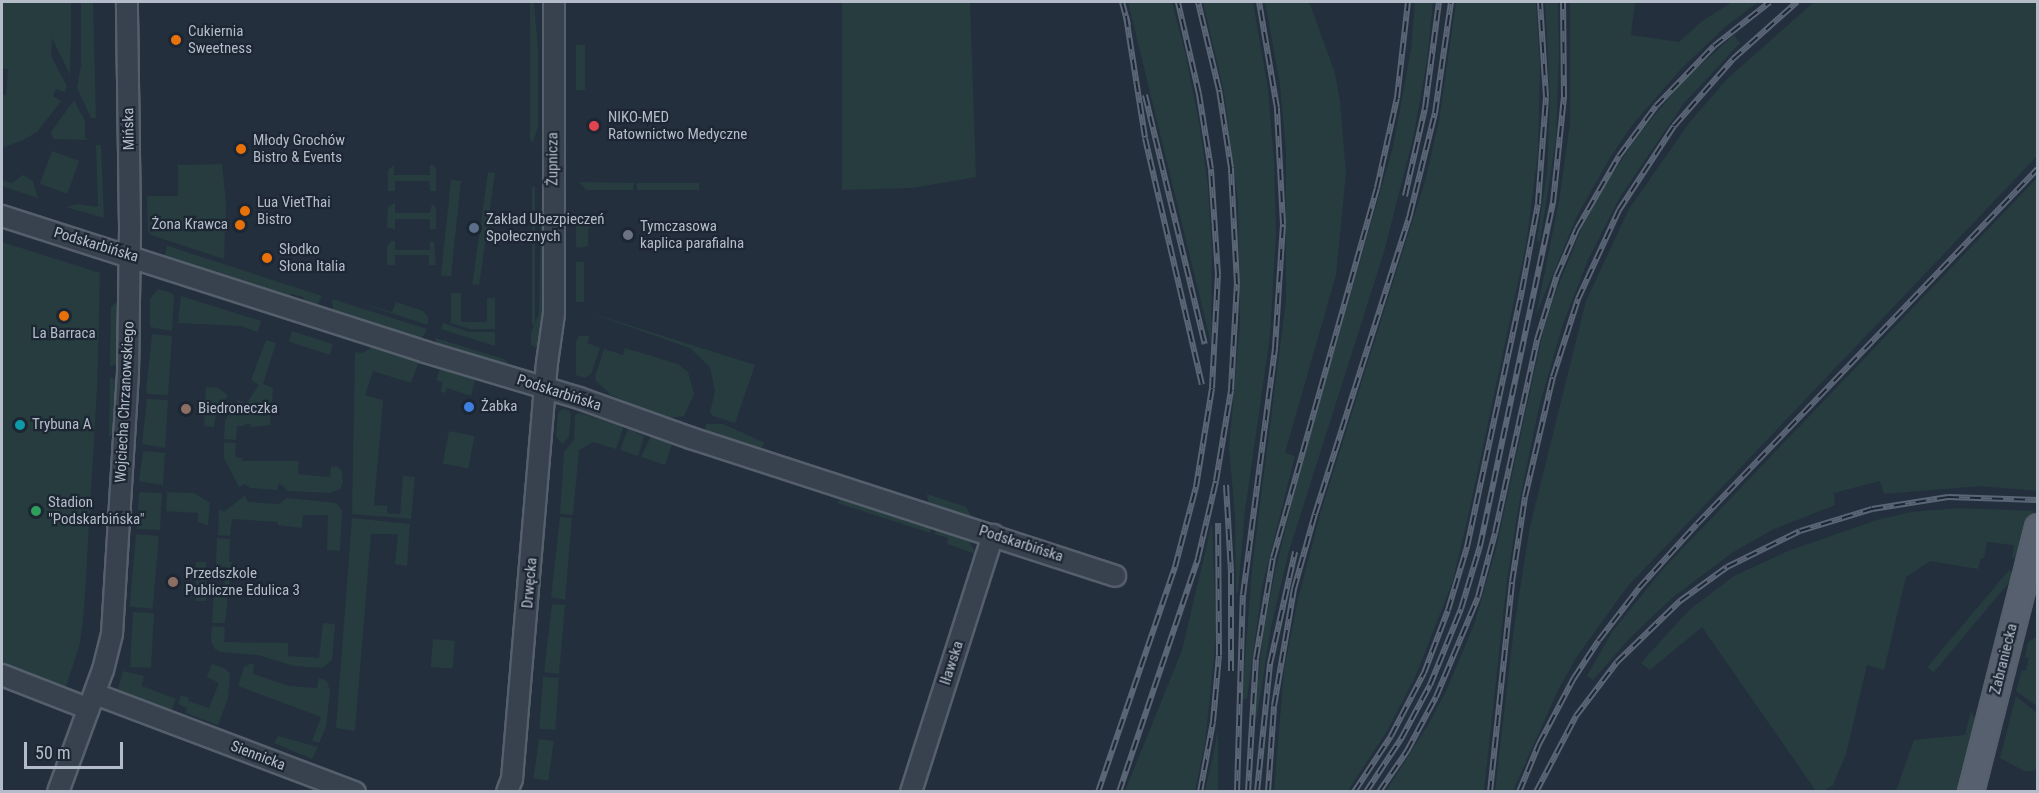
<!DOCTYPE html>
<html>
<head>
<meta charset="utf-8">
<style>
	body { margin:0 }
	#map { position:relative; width:2039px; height:793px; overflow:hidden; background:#242f3e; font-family:"Roboto Condensed",sans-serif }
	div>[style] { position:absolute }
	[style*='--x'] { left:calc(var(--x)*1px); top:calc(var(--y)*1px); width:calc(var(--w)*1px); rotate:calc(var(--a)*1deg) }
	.green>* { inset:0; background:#263c3f; transform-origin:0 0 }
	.roads { filter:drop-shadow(2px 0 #565f6c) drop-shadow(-2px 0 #565f6c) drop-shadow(0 2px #565f6c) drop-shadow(0 -2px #565f6c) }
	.minor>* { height:20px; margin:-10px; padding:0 10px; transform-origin:10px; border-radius:10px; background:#38414e }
	.major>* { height:24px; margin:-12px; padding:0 12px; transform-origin:12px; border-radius:12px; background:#56606e }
	.rail>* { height:6px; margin-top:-3px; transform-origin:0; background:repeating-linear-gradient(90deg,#1d2633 0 11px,#5a6575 0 22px); box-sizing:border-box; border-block:2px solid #5a6575 }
	.dots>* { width:16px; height:16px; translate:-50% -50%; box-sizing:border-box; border:3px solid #1d2633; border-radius:50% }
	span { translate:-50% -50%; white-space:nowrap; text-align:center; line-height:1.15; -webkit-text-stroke:4.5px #1d2633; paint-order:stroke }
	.poi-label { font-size:15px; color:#b4bcc9 }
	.left { translate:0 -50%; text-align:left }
	.right { translate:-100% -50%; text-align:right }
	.street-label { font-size:15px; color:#b4bcc9 }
	.frame { position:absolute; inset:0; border:3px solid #b4bcc9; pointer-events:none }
	.scale { position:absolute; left:24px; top:742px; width:99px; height:27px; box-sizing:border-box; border:3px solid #b4bcc9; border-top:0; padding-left:8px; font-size:18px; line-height:21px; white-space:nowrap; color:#b4bcc9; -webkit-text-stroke:4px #1d2633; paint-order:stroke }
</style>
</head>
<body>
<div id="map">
	<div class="green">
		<div style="clip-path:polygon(2px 2px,71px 2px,71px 34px,70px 75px,52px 38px,51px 56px,67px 86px,65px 92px,56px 89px,53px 96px,61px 101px,37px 132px,23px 140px,2px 148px,2px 95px,6px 95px,8px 69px,2px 69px)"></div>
		<div style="clip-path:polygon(81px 2px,93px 2px,96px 118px,91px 118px,77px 88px,81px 65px)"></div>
		<div style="clip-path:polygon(530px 2px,534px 2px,538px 50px,538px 127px,533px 142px,530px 140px)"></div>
		<div style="clip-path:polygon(842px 2px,970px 2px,976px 177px,912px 188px,842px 190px)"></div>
		<div style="clip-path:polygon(1128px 2px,1172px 2px,1185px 52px,1200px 127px,1208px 187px,1212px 251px,1211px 343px)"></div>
		<div style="clip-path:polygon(1203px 2px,1253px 2px,1268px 89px,1274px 161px,1276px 233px,1270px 336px,1245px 511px,1238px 593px,1236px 593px,1235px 516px,1229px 448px,1240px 324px,1238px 202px,1224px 92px)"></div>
		<div style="clip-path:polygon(1265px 2px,1308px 2px,1311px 7px,1335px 73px,1340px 101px,1346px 173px,1336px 275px,1285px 453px,1295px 456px,1262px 587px,1247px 699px,1242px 699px,1252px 568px,1286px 300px,1286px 151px,1280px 85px)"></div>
		<div style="clip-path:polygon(1415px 2px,1433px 2px,1427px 61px,1414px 134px,1384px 252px,1289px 551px,1271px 627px,1257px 717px,1254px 717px,1263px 634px,1275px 572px,1298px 477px,1393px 147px,1411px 49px)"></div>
		<div style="clip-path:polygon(1456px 2px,1536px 2px,1540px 66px,1538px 153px,1526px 245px,1468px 517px,1452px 583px,1416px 675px,1387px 731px,1349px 789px,1347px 792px,1274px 791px,1284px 670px,1298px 599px,1321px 511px,1425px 181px,1439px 121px)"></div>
		<div style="clip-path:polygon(1545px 2px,1558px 2px,1559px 55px,1556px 138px,1540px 242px,1537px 241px,1547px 172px,1550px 98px)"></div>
		<div style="clip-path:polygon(1570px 2px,1635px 2px,1631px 35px,1679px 42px,1701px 22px,1732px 2px,1758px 2px,1725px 27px,1682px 68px,1633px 124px,1611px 156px,1577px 216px,1536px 315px,1559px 201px,1570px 123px)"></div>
		<div style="clip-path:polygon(1814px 2px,2037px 2px,2037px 156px,1627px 587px,1576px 658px,1558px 690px,1513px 791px,1495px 791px,1514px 627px,1530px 526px,1586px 301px,1629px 209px,1689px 123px,1727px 79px)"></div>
		<div style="clip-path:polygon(1734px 35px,1740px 43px,1684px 103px,1620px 197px,1587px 262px,1563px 324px,1539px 407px,1519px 504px,1507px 580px,1484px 791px,1386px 791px,1428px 725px,1447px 689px,1475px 622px,1496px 549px,1543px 332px,1555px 294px,1583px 225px,1602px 189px,1639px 134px,1684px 80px)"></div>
		<div style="left:585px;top:45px;width:45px;height:9px;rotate:90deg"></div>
		<div style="clip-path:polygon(74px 100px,85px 121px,85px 137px,88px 140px,53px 139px,51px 132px)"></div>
		<div style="clip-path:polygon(96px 145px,101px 145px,104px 218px,66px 207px,77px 204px,98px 207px)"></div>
		<div style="left:52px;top:151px;width:29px;height:35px;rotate:20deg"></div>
		<div style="clip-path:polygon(222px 164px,226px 202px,224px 259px,151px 235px,148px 231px,147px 196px,178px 196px,178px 165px)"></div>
		<div style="clip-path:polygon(394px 165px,394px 175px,430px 175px,430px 165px,433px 165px,436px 169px,436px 191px,430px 191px,429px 181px,395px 181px,395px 191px,388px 191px,388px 170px)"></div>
		<div style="left:488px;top:172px;width:7px;height:113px;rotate:8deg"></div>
		<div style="clip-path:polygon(23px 175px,33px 181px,38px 198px,2px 186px,2px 180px,12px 183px)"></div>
		<div style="clip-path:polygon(2037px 178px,2037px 491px,1980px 486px,1884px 494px,1880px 481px,1834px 493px,1835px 505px,1772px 530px,1732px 553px,1672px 598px,1629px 639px,1593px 680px,1587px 676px,1612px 632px,1663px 569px)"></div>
		<div style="left:451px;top:180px;width:10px;height:96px;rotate:6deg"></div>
		<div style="clip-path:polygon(579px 182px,634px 183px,633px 190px,586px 190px)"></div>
		<div style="left:637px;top:183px;width:62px;height:7px"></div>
		<div style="left:532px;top:187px;width:3px;height:138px"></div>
		<div style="clip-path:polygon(395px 203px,395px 213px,430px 213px,432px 204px,436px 208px,436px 229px,430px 229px,430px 219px,395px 219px,395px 229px,387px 228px,388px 207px)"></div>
		<div style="clip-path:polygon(541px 208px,546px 208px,545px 312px,538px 349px,531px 345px,531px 332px,539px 314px)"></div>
		<div style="clip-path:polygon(586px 217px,597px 217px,596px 221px,588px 229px,588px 246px,579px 248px,576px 247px,576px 227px)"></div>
		<div style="clip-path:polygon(391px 241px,395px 241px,395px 250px,430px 250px,430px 241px,434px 242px,436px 265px,429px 265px,429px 255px,395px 255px,395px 265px,387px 265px,387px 246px)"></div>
		<div style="clip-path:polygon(2px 242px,100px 273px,97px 388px,84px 609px,80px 643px,65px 690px,2px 666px)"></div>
		<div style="clip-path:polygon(167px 245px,174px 248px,322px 296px,317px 305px,308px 306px,303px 297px,291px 294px,288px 296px,255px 284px,251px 287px,209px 274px,165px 256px)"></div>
		<div style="left:576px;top:262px;width:8px;height:40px"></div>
		<div style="clip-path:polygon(158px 289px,172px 293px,174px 297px,172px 331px,150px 327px,150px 299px)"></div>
		<div style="clip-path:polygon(451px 293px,461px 293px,461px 322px,487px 322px,487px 298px,495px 298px,495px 329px,470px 329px,451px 323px)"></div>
		<div style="clip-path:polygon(181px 296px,261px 321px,258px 332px,241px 326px,178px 323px)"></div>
		<div style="clip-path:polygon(332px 299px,427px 329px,423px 337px,417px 339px,333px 312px)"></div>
		<div style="clip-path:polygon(119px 301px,117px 364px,110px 366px,111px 306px)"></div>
		<div style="clip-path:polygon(396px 302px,423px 311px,428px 317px,428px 325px,360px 303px,392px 312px)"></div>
		<div style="clip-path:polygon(584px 311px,755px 365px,735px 423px,713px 416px,710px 412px,715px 391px,710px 367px,690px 348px)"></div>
		<div style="clip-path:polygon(443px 323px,469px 332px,495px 332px,495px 346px,441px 329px)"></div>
		<div style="left:292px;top:331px;width:43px;height:11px;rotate:18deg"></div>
		<div style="clip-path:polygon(152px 334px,172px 336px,168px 395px,148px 394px,146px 391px)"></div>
		<div style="clip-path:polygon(579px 336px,590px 336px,587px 343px,600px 348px,591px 374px,584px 378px,576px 375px,576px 341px)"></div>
		<div style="clip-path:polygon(435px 338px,504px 359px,508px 363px,454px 353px,437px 346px)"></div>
		<div style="clip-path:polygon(266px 340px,276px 343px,263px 384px,273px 388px,270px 425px,251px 427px,251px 424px,245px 424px,244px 426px,237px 426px,236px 440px,224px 439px,225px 420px,238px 400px,246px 404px,259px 385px,251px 380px)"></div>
		<div style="clip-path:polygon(373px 347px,419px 361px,411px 383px,373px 371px,365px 395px,383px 400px,374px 505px,387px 506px,387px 513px,400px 514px,403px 476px,415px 477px,411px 519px,352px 514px,355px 352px,362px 353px)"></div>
		<div style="clip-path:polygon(625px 348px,678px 364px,688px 372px,694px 394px,684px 416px,669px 418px,644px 409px,611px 395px,596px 381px,595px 377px,604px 349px,623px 355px)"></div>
		<div style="clip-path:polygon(440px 369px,475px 380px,471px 396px,447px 388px,445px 393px,441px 392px,442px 382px,436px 380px)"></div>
		<div style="clip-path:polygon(110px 377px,118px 382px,117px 430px,109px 437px)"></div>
		<div style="clip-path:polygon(206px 387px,218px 388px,228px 395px,216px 415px,214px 427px,204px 426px)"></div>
		<div style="clip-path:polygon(147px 399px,168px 400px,165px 448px,142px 444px)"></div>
		<div style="clip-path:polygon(562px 409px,570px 411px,571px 415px,569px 437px,562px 444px,556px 436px,558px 413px)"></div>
		<div style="clip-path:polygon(579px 413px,622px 426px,623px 429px,616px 449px,593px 442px,579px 450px,573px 515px,560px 514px,564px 452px,574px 440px,575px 415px)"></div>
		<div style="clip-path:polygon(706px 424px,723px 424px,765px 443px,759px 451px,705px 433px)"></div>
		<div style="clip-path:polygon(628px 429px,644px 436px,638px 456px,620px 450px)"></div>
		<div style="left:449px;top:431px;width:26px;height:33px;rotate:11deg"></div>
		<div style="clip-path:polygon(651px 436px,672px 444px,665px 465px,641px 457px)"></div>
		<div style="clip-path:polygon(224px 442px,236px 443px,235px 457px,242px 458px,243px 461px,299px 461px,298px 474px,330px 477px,331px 466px,338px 467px,342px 472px,343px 483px,340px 489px,330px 493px,288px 491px,279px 483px,277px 490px,250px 488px,245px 484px,239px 487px,224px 458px)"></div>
		<div style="clip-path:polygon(143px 451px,165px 453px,163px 485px,139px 481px)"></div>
		<div style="clip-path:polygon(141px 492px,162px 493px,160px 530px,137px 529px,139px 494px)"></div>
		<div style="clip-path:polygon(167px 492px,194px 493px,210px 503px,208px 525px,198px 522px,198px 513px,166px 511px)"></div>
		<div style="clip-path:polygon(927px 494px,966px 507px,972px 517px,971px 521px,929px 506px)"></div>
		<div style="clip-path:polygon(244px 496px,245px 496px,248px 502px,279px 504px,287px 498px,336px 503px,342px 510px,340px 551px,327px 550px,328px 515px,303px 515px,302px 528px,278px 525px,278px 522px,232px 519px,230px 536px,218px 535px,219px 509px,224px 512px)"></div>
		<div style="clip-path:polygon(842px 496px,931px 525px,932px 527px,930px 533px,837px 503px)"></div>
		<div style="clip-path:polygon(1959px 508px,2034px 511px,2024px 552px,2018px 557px,2012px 558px,2014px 545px,1987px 542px,1984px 558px,1981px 558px,1978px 569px,1930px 561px,1906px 577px,1884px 670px,1867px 665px,1846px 754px,1833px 785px,1823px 791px,1816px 791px,1702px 627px,1650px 670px,1641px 663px,1689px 610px,1734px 576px,1788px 551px,1877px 520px,1911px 512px)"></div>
		<div style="clip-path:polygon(560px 517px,572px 518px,565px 600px,551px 597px)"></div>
		<div style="clip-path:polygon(352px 518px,410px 524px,407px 566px,395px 564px,398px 534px,371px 534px,355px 731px,336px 728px)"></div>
		<div style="clip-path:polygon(1212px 523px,1216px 628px,1214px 658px,1205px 743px,1195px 791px,1125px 791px,1182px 650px)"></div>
		<div style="clip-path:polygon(938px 527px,967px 537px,976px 554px,947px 544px,948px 538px,934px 534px)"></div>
		<div style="left:136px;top:534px;width:23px;height:73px;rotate:5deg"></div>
		<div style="clip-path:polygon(217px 538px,230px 539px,229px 562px,232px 562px,225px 623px,212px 623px,214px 594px,224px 594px,226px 567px,216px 566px)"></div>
		<div style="left:196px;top:562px;width:10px;height:39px"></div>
		<div style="left:2009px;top:570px;width:8px;height:127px;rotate:40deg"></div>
		<div style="clip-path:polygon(552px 604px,565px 605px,559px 674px,544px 672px)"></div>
		<div style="left:133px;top:612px;width:21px;height:55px;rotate:3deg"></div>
		<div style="clip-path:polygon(323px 623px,335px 624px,332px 660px,322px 668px,294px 666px,258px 655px,220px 652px,215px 649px,211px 642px,212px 626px,225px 627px,224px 642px,288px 643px,288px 656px,319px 658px)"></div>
		<div style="clip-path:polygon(2037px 637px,2037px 706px,2016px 691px,2022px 670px,2026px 671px,2029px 658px,2025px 657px,2028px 642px)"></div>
		<div style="left:433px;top:639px;width:22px;height:28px;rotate:5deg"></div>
		<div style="clip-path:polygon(212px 664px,226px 669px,230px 674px,228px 698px,218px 725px,186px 713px,187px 708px,178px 704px,181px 695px,189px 698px,188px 701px,209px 708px,219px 683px,207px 677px)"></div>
		<div style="clip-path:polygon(250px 664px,254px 664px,253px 674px,289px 686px,317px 688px,319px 678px,327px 681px,330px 691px,326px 727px,319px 743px,312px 741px,321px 717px,238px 686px,244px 667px)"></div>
		<div style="clip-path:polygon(123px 671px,144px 676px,142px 686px,176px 699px,172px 710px,217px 727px,213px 730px,120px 695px,122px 691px,118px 689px)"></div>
		<div style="left:543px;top:677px;width:16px;height:52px;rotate:4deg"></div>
		<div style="clip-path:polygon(2016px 696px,2037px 713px,2037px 769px,2032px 771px,2024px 771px,2000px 758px)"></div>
		<div style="clip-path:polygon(1971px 711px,1976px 720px,1958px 791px,1896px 791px,1914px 740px,1965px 735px)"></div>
		<div style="clip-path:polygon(1218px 729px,1218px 791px,1205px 791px,1214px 751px)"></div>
		<div style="clip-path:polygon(278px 736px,318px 747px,312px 759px,274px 743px)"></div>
		<div style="left:539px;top:739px;width:15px;height:40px;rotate:8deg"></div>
	</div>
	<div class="roads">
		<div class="minor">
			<div style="--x:2;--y:216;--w:444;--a:17.8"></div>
			<div style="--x:425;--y:352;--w:161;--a:16.6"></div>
			<div style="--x:579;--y:398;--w:119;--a:19.7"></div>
			<div style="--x:691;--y:438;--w:446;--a:18"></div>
			<div style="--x:2;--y:675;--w:93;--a:21.3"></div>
			<div style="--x:95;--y:694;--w:278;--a:20.7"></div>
			<div style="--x:58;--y:792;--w:130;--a:-69.8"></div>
			<div style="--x:103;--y:670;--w:37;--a:-76"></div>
			<div style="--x:112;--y:634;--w:261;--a:-86.5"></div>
			<div style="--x:128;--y:373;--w:147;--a:-89.2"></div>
			<div style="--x:130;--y:226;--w:224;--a:-90.8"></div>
			<div style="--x:507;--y:792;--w:14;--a:-69"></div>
			<div style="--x:512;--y:779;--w:417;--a:-85.2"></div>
			<div style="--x:547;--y:363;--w:49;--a:-81.9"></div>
			<div style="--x:554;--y:314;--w:312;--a:-90"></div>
			<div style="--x:911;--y:792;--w:270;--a:-72.3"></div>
		</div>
		<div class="major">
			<div style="--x:1971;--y:792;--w:273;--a:-75.8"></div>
		</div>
	</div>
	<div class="rail">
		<div style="--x:1122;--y:2;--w:24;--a:75"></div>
		<div style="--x:1126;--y:16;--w:123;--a:81.1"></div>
		<div style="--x:1145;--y:138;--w:253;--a:77"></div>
		<div style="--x:1145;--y:95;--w:256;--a:76.5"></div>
		<div style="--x:1405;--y:196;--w:90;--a:-77.2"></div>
		<div style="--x:1425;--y:108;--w:107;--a:-82.5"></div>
		<div style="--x:1226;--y:485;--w:88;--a:86.7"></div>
		<div style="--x:1231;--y:573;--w:98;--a:90"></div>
		<div style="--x:1098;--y:792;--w:238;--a:-71.1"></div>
		<div style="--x:1175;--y:567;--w:83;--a:-75.3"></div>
		<div style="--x:1196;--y:487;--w:100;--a:-80.8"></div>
		<div style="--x:1212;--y:388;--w:113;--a:-87"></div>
		<div style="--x:1218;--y:275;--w:106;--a:-93.8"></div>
		<div style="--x:1211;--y:169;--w:76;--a:-99.1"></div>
		<div style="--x:1199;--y:94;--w:94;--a:-102.9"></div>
		<div style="--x:1119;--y:792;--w:247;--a:-71.3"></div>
		<div style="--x:1198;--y:558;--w:79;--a:-76.8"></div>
		<div style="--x:1216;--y:481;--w:92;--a:-80.6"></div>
		<div style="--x:1231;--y:390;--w:106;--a:-86.8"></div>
		<div style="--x:1237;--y:284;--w:116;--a:-93"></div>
		<div style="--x:1231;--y:168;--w:79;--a:-98.7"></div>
		<div style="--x:1219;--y:90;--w:90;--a:-103.4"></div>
		<div style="--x:1200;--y:792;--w:71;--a:-79.5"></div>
		<div style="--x:1213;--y:722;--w:67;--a:-84.9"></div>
		<div style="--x:1219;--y:655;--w:132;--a:-90.4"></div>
		<div style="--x:1237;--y:792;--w:197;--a:-88.3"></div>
		<div style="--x:1243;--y:595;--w:249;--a:-82.6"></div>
		<div style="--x:1275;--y:348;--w:124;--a:-86.3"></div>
		<div style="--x:1283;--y:224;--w:116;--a:-93"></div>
		<div style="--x:1277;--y:108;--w:108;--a:-99.6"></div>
		<div style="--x:1248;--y:792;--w:134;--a:-86.6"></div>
		<div style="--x:1256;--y:658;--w:101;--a:-80.4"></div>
		<div style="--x:1273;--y:558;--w:384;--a:-74.3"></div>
		<div style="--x:1377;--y:188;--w:92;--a:-77.5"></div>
		<div style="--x:1397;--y:98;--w:97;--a:-83.5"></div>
		<div style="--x:1257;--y:792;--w:129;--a:-84.2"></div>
		<div style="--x:1270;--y:664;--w:115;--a:-77.4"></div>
		<div style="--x:1268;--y:792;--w:86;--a:-86"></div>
		<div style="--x:1274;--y:706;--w:119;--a:-80.3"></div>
		<div style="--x:1294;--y:589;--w:78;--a:-74.4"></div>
		<div style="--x:1315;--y:514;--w:315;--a:-72.4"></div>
		<div style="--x:1410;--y:214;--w:104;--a:-76.1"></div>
		<div style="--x:1435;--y:113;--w:112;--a:-81.8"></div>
		<div style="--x:1354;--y:792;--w:67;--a:-56.5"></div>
		<div style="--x:1391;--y:736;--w:71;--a:-62.4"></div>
		<div style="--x:1424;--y:673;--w:67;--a:-69.1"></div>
		<div style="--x:1448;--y:610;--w:66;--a:-73.2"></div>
		<div style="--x:1467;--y:547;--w:263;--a:-77.9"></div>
		<div style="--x:1522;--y:290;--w:87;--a:-79.5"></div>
		<div style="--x:1538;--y:204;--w:107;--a:-85.7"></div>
		<div style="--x:1546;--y:97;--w:95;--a:-93.6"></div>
		<div style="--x:1366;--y:792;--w:64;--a:-56.6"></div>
		<div style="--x:1401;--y:739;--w:61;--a:-61.8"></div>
		<div style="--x:1430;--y:685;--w:82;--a:-67.8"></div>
		<div style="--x:1461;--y:609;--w:66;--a:-73.2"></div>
		<div style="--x:1480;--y:546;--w:351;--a:-78"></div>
		<div style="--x:1553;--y:203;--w:107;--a:-84.1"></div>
		<div style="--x:1564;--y:97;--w:95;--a:-90.6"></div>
		<div style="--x:1379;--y:792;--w:50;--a:-55.7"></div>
		<div style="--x:1407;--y:751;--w:61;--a:-61.8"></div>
		<div style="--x:1436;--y:697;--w:108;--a:-67.2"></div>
		<div style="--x:1478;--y:597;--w:66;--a:-75.1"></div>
		<div style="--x:1495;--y:533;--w:198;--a:-77.7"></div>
		<div style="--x:1537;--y:340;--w:68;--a:-72.9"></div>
		<div style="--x:1557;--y:275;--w:50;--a:-66.5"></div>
		<div style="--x:1577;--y:229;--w:84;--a:-60.1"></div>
		<div style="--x:1619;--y:156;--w:62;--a:-53.5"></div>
		<div style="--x:1656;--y:106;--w:83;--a:-46"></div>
		<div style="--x:1714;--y:46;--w:71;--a:-38.2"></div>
		<div style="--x:1490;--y:792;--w:211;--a:-84"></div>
		<div style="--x:1512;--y:582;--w:86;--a:-81.3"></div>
		<div style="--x:1525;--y:497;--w:123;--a:-76.9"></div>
		<div style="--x:1553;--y:377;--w:82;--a:-72.2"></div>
		<div style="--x:1578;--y:299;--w:98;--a:-65.3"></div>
		<div style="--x:1619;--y:210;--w:100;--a:-56.8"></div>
		<div style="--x:1674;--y:126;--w:89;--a:-48.6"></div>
		<div style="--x:1733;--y:59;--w:86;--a:-41.7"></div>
		<div style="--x:1519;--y:792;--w:52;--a:-67.4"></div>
		<div style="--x:1539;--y:744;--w:75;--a:-62.1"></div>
		<div style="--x:1574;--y:678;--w:45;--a:-56.7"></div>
		<div style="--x:1599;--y:640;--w:66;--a:-52.4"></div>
		<div style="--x:1639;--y:588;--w:86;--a:-47.8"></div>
		<div style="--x:1697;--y:524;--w:492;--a:-46.2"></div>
		<div style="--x:1536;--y:792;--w:86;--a:-62.2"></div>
		<div style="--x:1576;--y:716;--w:68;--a:-52.8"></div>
		<div style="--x:1617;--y:662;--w:88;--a:-44.1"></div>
		<div style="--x:1680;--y:601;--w:58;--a:-35.9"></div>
		<div style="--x:1727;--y:567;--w:81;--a:-26.3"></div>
		<div style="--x:1800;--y:531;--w:75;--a:-17"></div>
		<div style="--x:1872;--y:509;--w:77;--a:-9"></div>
		<div style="--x:1948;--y:497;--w:90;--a:1.9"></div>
	</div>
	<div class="dots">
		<div style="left:176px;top:40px;background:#e8710a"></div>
		<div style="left:594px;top:126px;background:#e0444e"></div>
		<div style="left:241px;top:149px;background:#e8710a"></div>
		<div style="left:245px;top:211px;background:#e8710a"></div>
		<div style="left:240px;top:225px;background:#e8710a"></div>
		<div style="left:474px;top:228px;background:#5c6f8a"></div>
		<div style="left:628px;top:235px;background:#6b7280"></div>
		<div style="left:267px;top:258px;background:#e8710a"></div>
		<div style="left:64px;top:316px;background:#e8710a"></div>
		<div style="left:469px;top:407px;background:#3f7fe0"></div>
		<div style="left:186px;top:409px;background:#8d6e63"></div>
		<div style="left:20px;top:425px;background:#0f9aa8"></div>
		<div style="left:36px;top:511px;background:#2e9e5b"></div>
		<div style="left:173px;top:582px;background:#8d6e63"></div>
	</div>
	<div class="poi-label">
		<span class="left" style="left:188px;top:40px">Cukiernia<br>Sweetness</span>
		<span class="left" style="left:608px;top:126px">NIKO-MED<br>Ratownictwo Medyczne</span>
		<span class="left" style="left:253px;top:149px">Młody Grochów<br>Bistro &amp; Events</span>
		<span class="left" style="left:257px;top:211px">Lua VietThai<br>Bistro</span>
		<span class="left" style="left:486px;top:228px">Zakład Ubezpieczeń<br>Społecznych</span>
		<span class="right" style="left:228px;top:225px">Żona Krawca</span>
		<span class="left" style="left:640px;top:235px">Tymczasowa<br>kaplica parafialna</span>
		<span class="left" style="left:279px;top:258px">Słodko<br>Słona Italia</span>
		<span style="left:64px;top:334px">La Barraca</span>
		<span class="left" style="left:481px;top:407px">Żabka</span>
		<span class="left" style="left:198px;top:409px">Biedroneczka</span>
		<span class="left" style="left:32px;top:425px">Trybuna A</span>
		<span class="left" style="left:48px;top:511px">Stadion<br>"Podskarbińska"</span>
		<span class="left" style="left:185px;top:582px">Przedszkole<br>Publiczne Edulica 3</span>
	</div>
	<div class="street-label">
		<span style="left:129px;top:129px;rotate:-91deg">Mińska</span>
		<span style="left:553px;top:159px;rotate:-90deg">Żupnicza</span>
		<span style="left:96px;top:245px;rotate:17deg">Podskarbińska</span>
		<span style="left:559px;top:393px;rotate:18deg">Podskarbińska</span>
		<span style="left:125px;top:402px;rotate:-87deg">Wojciecha Chrzanowskiego</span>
		<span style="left:1021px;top:544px;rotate:18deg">Podskarbińska</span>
		<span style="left:530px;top:583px;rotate:-85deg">Drwęcka</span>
		<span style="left:2004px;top:659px;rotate:-76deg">Zabraniecka</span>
		<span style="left:952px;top:663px;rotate:-72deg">Iławska</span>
		<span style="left:258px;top:756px;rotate:21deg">Siennicka</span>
	</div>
	<div class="frame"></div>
	<div class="scale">50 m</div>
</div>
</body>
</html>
